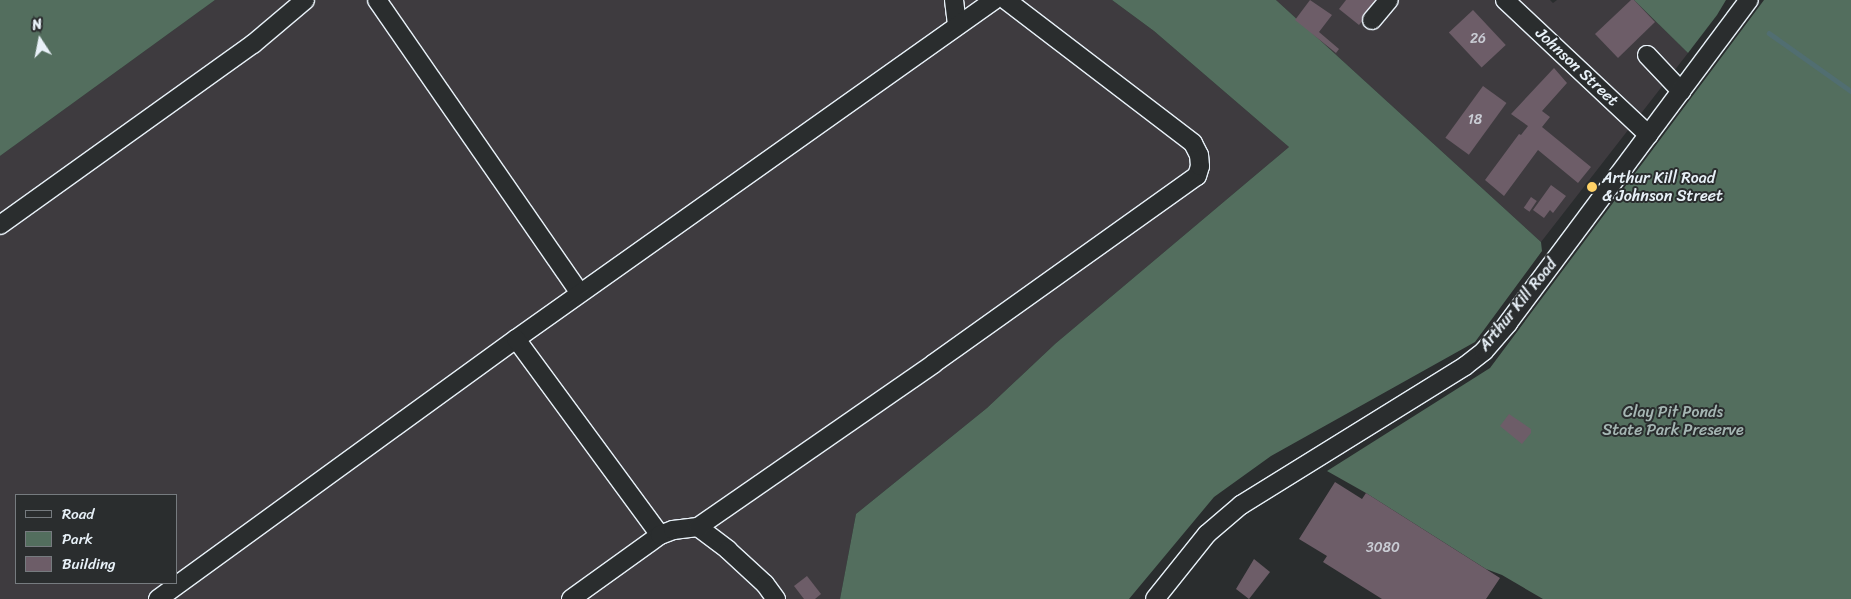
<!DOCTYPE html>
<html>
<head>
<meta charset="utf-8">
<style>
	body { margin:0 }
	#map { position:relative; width:1851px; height:599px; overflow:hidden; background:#2a2d2e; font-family:Sriracha,sans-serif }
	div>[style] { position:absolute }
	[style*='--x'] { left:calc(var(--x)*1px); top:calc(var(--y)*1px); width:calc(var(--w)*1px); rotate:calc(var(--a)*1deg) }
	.built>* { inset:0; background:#3e3b3f }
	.green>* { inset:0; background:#536e5e }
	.stream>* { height:4.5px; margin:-2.25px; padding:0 2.25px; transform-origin:2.25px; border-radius:2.25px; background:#516e71 }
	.building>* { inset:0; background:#6d5d68; transform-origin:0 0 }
	.roads { filter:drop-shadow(1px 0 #e8f1f8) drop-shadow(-1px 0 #e8f1f8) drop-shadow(0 1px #e8f1f8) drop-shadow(0 -1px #e8f1f8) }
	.minor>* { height:18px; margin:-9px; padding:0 9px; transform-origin:9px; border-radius:9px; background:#2a2d2e }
	.dots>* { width:14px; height:14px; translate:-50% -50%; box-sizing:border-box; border:2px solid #2a2d2e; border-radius:50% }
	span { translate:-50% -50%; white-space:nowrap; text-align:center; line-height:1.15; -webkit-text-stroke:4px #2a2d2e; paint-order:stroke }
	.number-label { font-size:14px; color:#c9ccd4 }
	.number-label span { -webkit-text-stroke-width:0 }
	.street-label { font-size:16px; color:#e8f1f8 }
	.poi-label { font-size:16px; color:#e8f1f8 }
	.left { translate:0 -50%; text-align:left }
	.park-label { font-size:16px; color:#a5b6b3 }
	.legend { position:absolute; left:15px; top:494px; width:162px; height:90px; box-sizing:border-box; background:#2a2d2e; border:1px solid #767b7f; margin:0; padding:6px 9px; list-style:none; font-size:15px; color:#e8f1f8 }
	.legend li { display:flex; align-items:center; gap:10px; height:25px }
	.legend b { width:25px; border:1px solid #767b7f }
	.north { position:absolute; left:15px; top:15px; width:50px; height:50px; -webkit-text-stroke:4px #2a2d2e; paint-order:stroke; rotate:349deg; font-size:14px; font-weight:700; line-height:20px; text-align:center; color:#e8f1f8 }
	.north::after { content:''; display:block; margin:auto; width:18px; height:22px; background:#e8f1f8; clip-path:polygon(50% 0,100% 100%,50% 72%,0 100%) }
</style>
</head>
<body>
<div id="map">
	<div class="built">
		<div style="clip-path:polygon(evenodd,215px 0,1112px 0,1154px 31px,1289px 147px,1055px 344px,987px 408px,856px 514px,840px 599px,0 599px,0 156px,215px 0,16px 495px,176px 495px,176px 583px,16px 583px,16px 495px)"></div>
		<div style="clip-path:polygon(1276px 0,1550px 0,1553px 3px,1557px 0,1634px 0,1688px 53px,1541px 242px)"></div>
	</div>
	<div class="green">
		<div style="clip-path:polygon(0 0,215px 0,0 156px)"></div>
		<div style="clip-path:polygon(1112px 0,1276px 0,1541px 242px,1542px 251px,1475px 342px,1271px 456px,1214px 497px,1129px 599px,840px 599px,856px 514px,987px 408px,1055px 344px,1289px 147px,1154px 31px)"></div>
		<div style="clip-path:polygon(1634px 0,1726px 0,1717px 15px,1688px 53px)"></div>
		<div style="clip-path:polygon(1764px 0,1851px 0,1851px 599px,1543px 599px,1502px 575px,1486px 569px,1366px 493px,1327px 471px,1490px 368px)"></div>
	</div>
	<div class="stream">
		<div style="--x:1769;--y:33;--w:100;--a:35.3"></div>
	</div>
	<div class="building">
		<div style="clip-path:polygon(1310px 0,1332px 15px,1319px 32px,1339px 49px,1336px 53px,1295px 20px)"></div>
		<div style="clip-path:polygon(1346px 0,1380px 0,1359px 25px,1339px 9px)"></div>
		<div style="clip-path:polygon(1631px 0,1634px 0,1655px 22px,1618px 58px,1595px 34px)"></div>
		<div style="left:1473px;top:10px;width:48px;height:33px;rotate:47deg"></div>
		<div style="clip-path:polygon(1554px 68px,1567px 83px,1542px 111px,1550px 117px,1542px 127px,1591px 167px,1578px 183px,1538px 150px,1504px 196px,1485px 180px,1519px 134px,1521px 135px,1528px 126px,1511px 114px)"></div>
		<div style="left:1483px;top:86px;width:29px;height:64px;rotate:36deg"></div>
		<div style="clip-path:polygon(1551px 185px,1566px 196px,1553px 213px,1550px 210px,1544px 218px,1533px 210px)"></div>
		<div style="left:1531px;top:197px;width:7px;height:13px;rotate:34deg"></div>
		<div style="clip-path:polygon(1509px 414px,1531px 429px,1531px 433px,1522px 444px,1500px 426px)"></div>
		<div style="clip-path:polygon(1335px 482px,1362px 499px,1366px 493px,1500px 578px,1486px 599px,1382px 599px,1323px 562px,1327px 556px,1299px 539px)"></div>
		<div style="clip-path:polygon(1254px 559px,1270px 572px,1249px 599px,1236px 589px)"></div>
		<div style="clip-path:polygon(807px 576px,821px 594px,815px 599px,804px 599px,794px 586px)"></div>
	</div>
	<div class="roads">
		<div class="minor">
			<div style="--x:377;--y:0;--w:355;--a:55.3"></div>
			<div style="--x:954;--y:0;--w:26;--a:83"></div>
			<div style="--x:1505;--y:0;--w:197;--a:43.2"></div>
			<div style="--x:1372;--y:20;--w:26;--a:-50"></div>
			<div style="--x:1647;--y:55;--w:50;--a:46.6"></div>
			<div style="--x:0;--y:225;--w:311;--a:-35.6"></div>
			<div style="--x:253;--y:44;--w:68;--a:-40.2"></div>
			<div style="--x:516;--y:339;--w:586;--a:-35.34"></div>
			<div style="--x:698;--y:527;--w:38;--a:37"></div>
			<div style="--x:728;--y:550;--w:50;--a:42.6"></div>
			<div style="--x:765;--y:584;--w:19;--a:54"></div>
			<div style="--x:158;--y:599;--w:442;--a:-36"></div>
			<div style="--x:516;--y:339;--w:243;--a:53.7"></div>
			<div style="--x:571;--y:599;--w:110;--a:-35.7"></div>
			<div style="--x:660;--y:535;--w:14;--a:-21"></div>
			<div style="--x:673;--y:530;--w:25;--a:-7"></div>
			<div style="--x:698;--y:527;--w:286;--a:-34.7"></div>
			<div style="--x:933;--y:364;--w:324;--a:-35.5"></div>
			<div style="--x:1197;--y:176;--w:10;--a:-73"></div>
			<div style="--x:1200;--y:166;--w:11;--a:-95"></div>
			<div style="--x:1199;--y:155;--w:13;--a:-117"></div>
			<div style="--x:1193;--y:143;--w:235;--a:-142.6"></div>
			<div style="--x:1155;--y:599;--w:83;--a:-51.3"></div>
			<div style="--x:1207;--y:534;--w:45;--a:-40.5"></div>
			<div style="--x:1241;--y:505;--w:264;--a:-31.8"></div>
			<div style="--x:1465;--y:366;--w:24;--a:-38"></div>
			<div style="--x:1484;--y:351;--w:37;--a:-49"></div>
			<div style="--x:1508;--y:323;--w:403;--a:-53.3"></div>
		</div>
	</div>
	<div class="dots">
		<div style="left:1592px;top:187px;background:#ffd166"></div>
	</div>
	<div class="number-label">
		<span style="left:1478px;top:39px">26</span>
		<span style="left:1475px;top:120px">18</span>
		<span style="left:1383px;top:548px">3080</span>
	</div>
	<div class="street-label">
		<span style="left:1577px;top:67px;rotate:43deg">Johnson Street</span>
		<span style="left:1518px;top:305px;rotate:-51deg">Arthur Kill Road</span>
	</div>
	<div class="poi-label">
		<span class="left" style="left:1602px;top:187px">Arthur Kill Road<br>&amp; Johnson Street</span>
	</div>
	<div class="park-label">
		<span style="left:1673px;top:421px">Clay Pit Ponds<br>State Park Preserve</span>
	</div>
	<ul class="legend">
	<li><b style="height:6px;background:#2a2d2e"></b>Road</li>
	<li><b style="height:14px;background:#536e5e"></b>Park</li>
	<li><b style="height:14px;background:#6d5d68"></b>Building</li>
	</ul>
	<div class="north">N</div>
</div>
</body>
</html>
